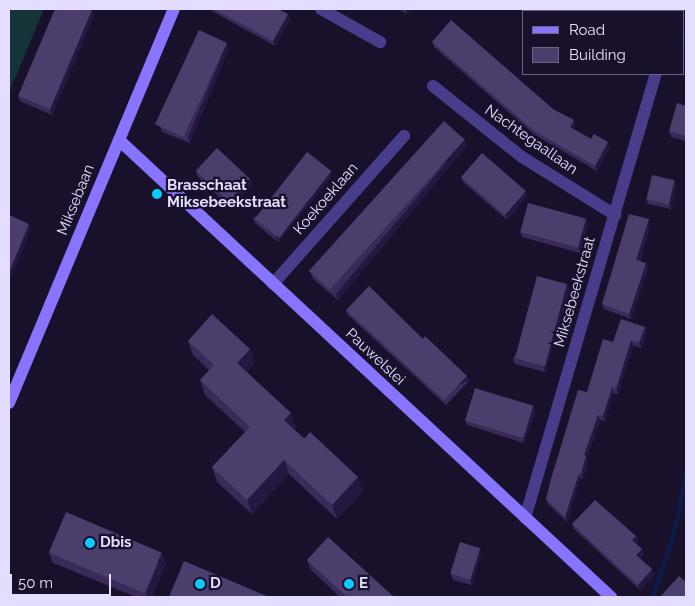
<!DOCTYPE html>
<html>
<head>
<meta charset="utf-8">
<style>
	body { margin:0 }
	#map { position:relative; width:695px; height:606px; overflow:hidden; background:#19112c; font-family:Raleway,sans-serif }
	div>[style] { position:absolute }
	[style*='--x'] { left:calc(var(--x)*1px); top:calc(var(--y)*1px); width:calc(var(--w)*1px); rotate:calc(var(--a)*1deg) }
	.green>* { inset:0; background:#143437 }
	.stream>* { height:4px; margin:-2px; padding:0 2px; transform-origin:2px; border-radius:2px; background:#0b1b4c }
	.street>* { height:12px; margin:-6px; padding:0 6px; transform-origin:6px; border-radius:6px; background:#483d8b }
	.secondary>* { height:12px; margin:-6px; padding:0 6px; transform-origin:6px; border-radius:6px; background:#8774ff }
	.wall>* { inset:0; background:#392a5a }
	.shaded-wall>* { inset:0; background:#241840; transform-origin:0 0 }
	.building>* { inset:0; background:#4b3e6c; transform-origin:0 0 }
	.dots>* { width:14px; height:14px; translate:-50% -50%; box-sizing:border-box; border:2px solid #19112c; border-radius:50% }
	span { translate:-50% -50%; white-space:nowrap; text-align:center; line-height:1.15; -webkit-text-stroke:4.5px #19112c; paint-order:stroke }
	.street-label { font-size:15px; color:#e5ddff }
	.poi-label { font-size:15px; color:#e5ddff; font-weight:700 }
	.left { translate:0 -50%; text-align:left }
	.frame { position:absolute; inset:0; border:10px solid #e5ddff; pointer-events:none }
	.legend { position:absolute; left:522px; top:10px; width:162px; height:65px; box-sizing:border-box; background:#19112c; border:1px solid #6b6380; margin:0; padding:6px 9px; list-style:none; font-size:15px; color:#e5ddff }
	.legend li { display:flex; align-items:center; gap:10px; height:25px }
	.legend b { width:25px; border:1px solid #6b6380 }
	.scale { position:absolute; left:10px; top:574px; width:101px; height:22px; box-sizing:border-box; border:2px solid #e5ddff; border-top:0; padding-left:6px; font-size:15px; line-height:18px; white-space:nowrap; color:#e5ddff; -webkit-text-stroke:4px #19112c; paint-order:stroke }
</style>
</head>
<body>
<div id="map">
	<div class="green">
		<div style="clip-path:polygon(9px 9px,44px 9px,9px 93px)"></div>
	</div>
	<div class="stream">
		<div style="--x:684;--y:46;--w:3;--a:45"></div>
		<div style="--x:653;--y:597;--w:66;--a:-71.6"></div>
		<div style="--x:674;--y:534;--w:61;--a:-78.7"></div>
	</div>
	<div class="street">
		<div style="--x:321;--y:9;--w:68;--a:29.2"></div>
		<div style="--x:642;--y:9;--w:3;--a:45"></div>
		<div style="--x:675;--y:11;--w:2;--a:-90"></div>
		<div style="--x:433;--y:86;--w:114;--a:38.6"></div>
		<div style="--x:522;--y:157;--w:110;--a:31.9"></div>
		<div style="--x:273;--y:284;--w:198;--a:-48.5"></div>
		<div style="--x:525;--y:518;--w:463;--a:-73.6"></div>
	</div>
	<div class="secondary">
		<div style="--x:119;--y:140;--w:672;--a:42.89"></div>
		<div style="--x:9;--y:403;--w:427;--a:-67.3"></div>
	</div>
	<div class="wall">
		<div style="clip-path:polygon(211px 9px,278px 9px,290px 19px,275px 46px,212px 11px)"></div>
		<div style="clip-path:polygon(398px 9px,410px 9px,407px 14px)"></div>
		<div style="clip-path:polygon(559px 9px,590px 9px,595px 11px,564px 11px)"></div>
		<div style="clip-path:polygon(94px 15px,52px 115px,20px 101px,18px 96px)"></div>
		<div style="clip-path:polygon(432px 42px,553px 109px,575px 126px,573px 129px,591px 139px,610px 147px,597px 171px,535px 135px,434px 47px)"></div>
		<div style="clip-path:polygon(229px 48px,190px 143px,162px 132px,160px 126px)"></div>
		<div style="clip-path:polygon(686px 106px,686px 141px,671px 137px,669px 131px)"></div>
		<div style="clip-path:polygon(467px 145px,338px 300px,313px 279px,311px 273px)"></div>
		<div style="clip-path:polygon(196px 171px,252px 185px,231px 208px,197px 176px)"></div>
		<div style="clip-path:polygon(332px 176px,278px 242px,255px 223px,253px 218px)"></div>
		<div style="clip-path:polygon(461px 177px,527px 196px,507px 220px,463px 182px)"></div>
		<div style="clip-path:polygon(674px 180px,676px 185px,671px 209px,648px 204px,646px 199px)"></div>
		<div style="clip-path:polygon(588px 223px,580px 253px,522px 237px,520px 232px)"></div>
		<div style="clip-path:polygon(650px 225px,640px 261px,648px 268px,631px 319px,604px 309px,602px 304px)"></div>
		<div style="clip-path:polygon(567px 284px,569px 290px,545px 372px,515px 364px,513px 358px)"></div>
		<div style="clip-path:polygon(346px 310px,423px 339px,469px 381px,446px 405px,348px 315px)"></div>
		<div style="clip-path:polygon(645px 327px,647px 332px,641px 348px,633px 345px,618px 394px,613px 393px,605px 422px,600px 420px,587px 457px,588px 461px,583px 479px,580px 478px,567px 522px,548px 504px,546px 499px,587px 392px,613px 342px)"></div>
		<div style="clip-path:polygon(188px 341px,250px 349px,255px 363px,247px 372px,296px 427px,294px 429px,363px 491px,337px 519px,289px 474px,252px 514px,217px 482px,212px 467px,245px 432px,205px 395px,200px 380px,209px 370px,193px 355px)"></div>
		<div style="clip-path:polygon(535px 412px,524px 443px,467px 425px,465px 420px)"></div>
		<div style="clip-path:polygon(572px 524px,636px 536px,638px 541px,636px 543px,644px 554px,640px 558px,654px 575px,640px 590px,574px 529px)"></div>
		<div style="clip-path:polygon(49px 553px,166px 563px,152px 597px,136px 597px,53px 563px)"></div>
		<div style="clip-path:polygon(481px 553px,472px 585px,453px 580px,451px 574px)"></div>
		<div style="clip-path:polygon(307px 560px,394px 597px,340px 597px,311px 570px)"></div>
	</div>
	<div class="shaded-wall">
		<div style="clip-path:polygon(405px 9px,410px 9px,407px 14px)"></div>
		<div style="clip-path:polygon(92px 10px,94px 15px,52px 115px,50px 109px)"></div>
		<div style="clip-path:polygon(288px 14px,290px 19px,275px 46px,273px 41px)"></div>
		<div style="clip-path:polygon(227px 43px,229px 48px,190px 143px,188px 137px)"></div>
		<div style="clip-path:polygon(574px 120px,575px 126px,572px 132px,570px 127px)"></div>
		<div style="clip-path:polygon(465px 140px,467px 145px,338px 300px,336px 294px)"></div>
		<div style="clip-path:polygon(608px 142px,610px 147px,597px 171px,595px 166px)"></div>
		<div style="clip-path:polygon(331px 171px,332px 176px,278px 242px,276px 237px)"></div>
		<div style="clip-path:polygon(250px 179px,252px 185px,231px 208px,229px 202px)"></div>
		<div style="clip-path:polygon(674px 180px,676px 185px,671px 209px,669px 204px)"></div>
		<div style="clip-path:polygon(526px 191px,527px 196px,507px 220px,505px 215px)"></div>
		<div style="clip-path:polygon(586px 218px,588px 223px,580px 253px,578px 247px)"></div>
		<div style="clip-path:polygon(649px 219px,650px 225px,638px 265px,636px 260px)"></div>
		<div style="clip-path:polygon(29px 224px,31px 229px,9px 283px,9px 273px)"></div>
		<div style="clip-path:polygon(646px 263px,648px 268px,631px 319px,629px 314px)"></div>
		<div style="clip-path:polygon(567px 284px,569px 290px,545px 372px,543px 367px)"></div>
		<div style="clip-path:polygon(645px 327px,647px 332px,641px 348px,639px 343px)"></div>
		<div style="clip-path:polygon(631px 340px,633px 345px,618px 394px,616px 389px)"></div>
		<div style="clip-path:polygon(250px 349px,255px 363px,243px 377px,237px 363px)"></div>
		<div style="left:467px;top:376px;width:5px;height:33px;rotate:68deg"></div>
		<div style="clip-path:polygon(612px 387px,613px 393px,605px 422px,603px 416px)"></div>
		<div style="clip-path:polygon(533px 406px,535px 412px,524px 443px,523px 438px)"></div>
		<div style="clip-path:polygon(291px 413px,296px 427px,289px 434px,284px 420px)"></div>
		<div style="clip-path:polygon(598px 415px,600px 420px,587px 457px,588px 461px,583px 479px,581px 474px,584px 455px)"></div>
		<div style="clip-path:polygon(284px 460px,289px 474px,252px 514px,247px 500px)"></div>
		<div style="clip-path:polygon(579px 473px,580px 478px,567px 522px,565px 517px)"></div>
		<div style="clip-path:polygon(358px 477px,363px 491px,337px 519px,332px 505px)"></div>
		<div style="clip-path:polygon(636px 536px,638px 541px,634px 545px,632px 540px)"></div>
		<div style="clip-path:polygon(480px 548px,481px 553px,472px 585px,470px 580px)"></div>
		<div style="clip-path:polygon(642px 549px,644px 554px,638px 560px,636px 555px)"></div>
		<div style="clip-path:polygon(162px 553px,166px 563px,152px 597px,147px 597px,146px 593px)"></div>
		<div style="clip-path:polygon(652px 569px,654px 575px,640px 590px,638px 585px)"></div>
	</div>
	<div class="building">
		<div style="clip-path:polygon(55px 9px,89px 9px,92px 10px,50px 109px,18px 96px)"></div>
		<div style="clip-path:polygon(214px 9px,278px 9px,288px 14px,273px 41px)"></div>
		<div style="clip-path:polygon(568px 9px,590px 9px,595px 11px,572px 11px)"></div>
		<div style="clip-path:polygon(451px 20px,553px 109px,574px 120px,570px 127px,591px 139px,594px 134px,608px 142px,595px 166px,533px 130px,432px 42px)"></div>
		<div style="left:199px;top:30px;width:31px;height:104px;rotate:25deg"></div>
		<div style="clip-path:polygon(677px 103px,686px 106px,686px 136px,669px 131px)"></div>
		<div style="left:444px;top:121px;width:28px;height:202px;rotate:42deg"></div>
		<div style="left:217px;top:148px;width:45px;height:31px;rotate:43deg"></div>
		<div style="left:307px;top:152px;width:31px;height:85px;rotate:38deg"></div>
		<div style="left:482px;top:153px;width:58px;height:32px;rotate:41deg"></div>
		<div style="left:652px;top:175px;width:23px;height:25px;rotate:13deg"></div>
		<div style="left:528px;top:203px;width:60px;height:30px;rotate:15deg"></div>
		<div style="clip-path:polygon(629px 214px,649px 219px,636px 260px,646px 263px,629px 314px,602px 304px)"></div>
		<div style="clip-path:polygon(9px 215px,29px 224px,9px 273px)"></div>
		<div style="left:537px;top:276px;width:31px;height:85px;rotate:15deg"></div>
		<div style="clip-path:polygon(369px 286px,423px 339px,425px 336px,467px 376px,444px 400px,346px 310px)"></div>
		<div style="clip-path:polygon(212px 314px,250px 349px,237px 363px,291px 413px,284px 420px,304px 439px,310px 432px,358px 477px,332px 505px,284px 460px,247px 500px,212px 467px,250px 427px,200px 380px,214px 365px,188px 341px)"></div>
		<div style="clip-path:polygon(621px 319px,645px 327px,639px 343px,631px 340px,616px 389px,612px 387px,603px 416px,598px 415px,584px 455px,586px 456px,581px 474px,579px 473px,565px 517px,546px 499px,551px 479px,578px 390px,587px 392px,603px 339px,613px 342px)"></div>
		<div style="left:475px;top:388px;width:61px;height:34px;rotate:17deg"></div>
		<div style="clip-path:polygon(595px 500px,636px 536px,632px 540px,642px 549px,636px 555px,652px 569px,638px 585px,572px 524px)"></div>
		<div style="left:66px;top:512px;width:104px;height:44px;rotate:23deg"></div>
		<div style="clip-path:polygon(328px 537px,394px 597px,347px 597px,307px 560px)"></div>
		<div style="left:460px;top:542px;width:21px;height:33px;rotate:17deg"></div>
		<div style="clip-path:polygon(184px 561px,269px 597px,169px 597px)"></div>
		<div style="clip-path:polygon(679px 576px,686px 582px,686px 597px,660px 597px)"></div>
	</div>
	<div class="dots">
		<div style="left:157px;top:194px;background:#09cbff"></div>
		<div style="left:90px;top:543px;background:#09cbff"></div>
		<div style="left:200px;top:584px;background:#09cbff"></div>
		<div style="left:349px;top:584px;background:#09cbff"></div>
	</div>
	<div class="street-label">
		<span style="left:531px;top:140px;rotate:35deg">Nachtegaallaan</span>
		<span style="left:326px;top:199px;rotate:-49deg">Koekoeklaan</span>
		<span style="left:76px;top:200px;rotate:-68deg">Miksebaan</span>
		<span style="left:575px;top:292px;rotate:-74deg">Miksebeekstraat</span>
		<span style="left:375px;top:357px;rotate:43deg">Pauwelslei</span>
	</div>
	<div class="poi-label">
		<span class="left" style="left:167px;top:194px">Brasschaat<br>Miksebeekstraat</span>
		<span class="left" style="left:100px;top:543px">Dbis</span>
		<span class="left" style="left:210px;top:584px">D</span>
		<span class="left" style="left:359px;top:584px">E</span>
	</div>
	<div class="frame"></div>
	<ul class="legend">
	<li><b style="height:6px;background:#8774ff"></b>Road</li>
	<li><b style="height:14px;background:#4b3e6c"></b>Building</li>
	</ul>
	<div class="scale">50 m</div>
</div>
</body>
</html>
